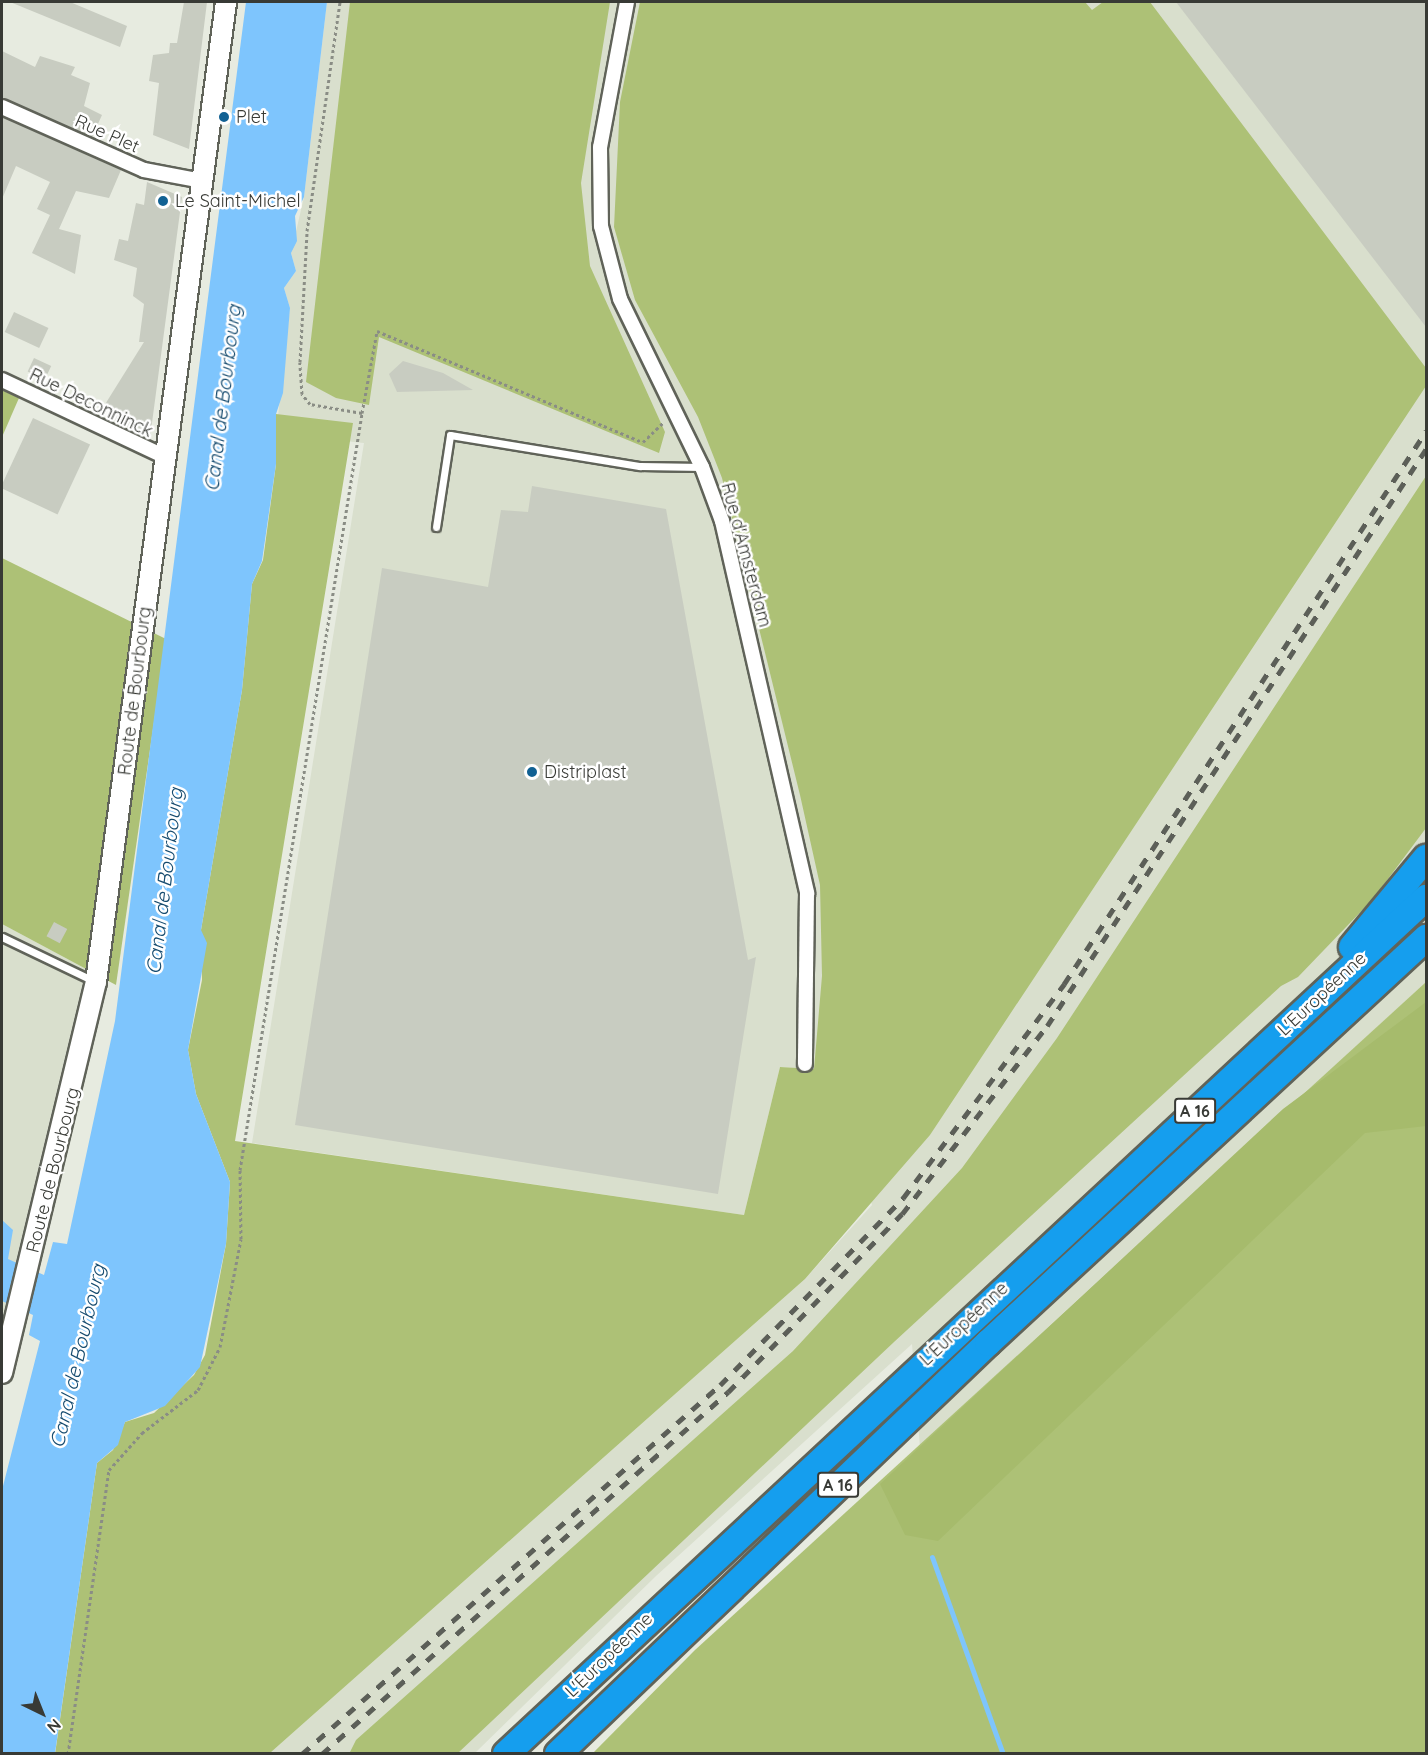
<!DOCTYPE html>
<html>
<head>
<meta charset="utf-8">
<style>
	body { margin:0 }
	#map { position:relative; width:1428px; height:1755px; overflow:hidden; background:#e7ebe0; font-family:Quicksand,sans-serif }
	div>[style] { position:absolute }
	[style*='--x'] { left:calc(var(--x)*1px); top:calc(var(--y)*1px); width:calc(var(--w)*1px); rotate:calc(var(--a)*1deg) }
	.built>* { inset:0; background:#d9dfcd }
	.green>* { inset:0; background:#adc176 }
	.forest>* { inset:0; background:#a6bb6c }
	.water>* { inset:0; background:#7ec5fd }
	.stream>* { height:5px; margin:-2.5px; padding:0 2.5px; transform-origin:2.5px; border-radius:2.5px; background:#7ec5fd }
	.building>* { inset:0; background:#c8ccc1; transform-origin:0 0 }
	.path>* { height:3px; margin-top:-1.5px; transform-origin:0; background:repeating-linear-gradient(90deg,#8a8d85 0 3px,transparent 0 6px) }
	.roads { filter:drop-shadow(2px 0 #606359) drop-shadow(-2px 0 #606359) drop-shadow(0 2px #606359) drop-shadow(0 -2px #606359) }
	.service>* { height:7px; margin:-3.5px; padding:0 3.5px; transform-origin:3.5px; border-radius:3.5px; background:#fff }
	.minor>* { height:14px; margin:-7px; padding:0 7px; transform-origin:7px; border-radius:7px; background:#fff }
	.secondary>* { height:20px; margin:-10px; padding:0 10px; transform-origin:10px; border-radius:10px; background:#fff }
	.motorway>* { height:26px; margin:-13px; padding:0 13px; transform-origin:13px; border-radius:13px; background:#159eee }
	.rail>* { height:4.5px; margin-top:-2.25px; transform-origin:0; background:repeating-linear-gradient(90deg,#5c5f58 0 10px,transparent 0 20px) }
	.dots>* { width:16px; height:16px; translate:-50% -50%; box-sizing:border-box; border:3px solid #fff; border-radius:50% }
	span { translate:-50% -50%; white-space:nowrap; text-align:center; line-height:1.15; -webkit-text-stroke:5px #fff; paint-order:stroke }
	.shield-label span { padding:2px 4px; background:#fff; border:2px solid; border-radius:4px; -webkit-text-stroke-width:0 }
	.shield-label { font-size:16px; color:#383a35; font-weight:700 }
	.poi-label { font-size:18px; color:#383a35 }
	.left { translate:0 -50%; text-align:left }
	.street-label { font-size:18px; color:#383a35 }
	.water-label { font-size:20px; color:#154b6f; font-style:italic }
	.frame { position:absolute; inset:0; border:3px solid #383a35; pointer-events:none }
	.north { position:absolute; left:12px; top:1683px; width:60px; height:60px; -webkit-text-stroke:4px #fff; paint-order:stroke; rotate:137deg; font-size:16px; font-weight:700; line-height:24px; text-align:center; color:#383a35 }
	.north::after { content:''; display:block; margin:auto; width:21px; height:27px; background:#383a35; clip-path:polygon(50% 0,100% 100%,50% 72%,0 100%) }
</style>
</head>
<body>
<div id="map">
	<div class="built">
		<div style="clip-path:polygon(327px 2px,1426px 2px,1426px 982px,920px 1448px,912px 1344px,656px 1576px,475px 1753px,270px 1753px,805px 1279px,872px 1205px,832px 1071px,780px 1067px,744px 1215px,252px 1143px,364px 443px,276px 434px,290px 308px,284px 288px,296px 271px,291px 253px,304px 197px)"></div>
		<div style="clip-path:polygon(2px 924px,86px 969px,2px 1319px)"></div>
	</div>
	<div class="green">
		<div style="clip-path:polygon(350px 2px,610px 2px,581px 183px,590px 266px,665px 432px,659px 453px,379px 337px,369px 405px,336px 398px,306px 382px)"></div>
		<div style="clip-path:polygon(640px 2px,1085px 2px,1092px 10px,1103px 2px,1150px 2px,1426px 368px,1426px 386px,930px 1135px,805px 1279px,270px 1753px,55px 1754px,97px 1463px,113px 1450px,125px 1422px,154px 1413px,194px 1375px,205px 1355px,226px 1244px,230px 1182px,196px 1094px,188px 1050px,202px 980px,201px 930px,242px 690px,252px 584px,263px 560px,276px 464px,276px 414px,353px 423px,235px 1141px,744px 1215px,780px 1067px,814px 1069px,822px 976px,820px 885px,800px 795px,722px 478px,698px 417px,635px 300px,614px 227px,620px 102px)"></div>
		<div style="clip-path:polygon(2px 390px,19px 398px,2px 437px)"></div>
		<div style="clip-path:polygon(1426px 476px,1426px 828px,1373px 899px,1298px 977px,1281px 986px,894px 1342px,458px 1753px,349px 1754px,356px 1740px,793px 1351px,962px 1168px,1057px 1038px)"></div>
		<div style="clip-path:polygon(2px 558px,166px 639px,116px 985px,2px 924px)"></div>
		<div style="clip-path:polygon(1426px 982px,1426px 1753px,592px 1754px,695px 1650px)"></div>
	</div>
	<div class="forest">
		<div style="clip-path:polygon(1426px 1002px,1426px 1126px,1365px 1133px,938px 1541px,905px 1535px,880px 1484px,1283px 1109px)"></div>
	</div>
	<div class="water">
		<div style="clip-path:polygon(246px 2px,327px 2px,304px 197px,295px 216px,297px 241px,291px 253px,296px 271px,284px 288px,290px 308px,283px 393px,276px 414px,276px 464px,262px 561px,252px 584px,242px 690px,201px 930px,207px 943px,188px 1050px,196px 1094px,230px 1182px,226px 1244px,200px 1367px,165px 1406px,125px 1422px,118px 1445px,97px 1463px,55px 1753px,2px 1753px,2px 1490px,40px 1341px,29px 1335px,33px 1315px,2px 1301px,2px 1220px,13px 1230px,8px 1259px,44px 1275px,53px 1242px,67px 1244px,115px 1021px)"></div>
	</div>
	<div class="stream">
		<div style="--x:932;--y:1557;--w:209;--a:70.2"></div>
	</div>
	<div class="building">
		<div style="clip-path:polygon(10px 2px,70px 2px,127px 26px,120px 47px)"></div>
		<div style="clip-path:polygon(184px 2px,207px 2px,189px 149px,153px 135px,159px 83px,149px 81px,153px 55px,169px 53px,170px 43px,177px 43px)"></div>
		<div style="clip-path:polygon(1176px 2px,1426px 2px,1426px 327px)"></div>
		<div style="clip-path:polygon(2px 51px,35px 67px,40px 56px,75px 67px,71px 75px,90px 83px,84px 106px,102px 115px,92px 137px,2px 98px)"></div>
		<div style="clip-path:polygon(2px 117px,121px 170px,109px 198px,76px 191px,59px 229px,81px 235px,75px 274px,32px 253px,50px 215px,37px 209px,50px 182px,16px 166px,2px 199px)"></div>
		<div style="clip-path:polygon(147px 182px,182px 197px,150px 438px,112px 420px,115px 412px,104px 406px,144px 342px,139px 342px,144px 304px,133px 296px,137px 268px,114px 260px,119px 239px,128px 241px,136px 203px,144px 205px)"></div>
		<div style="left:14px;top:312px;width:38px;height:22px;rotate:25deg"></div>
		<div style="left:34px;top:358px;width:19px;height:15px;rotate:25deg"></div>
		<div style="clip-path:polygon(403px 361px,443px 373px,473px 390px,397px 392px,389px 374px)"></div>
		<div style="left:33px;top:418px;width:63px;height:77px;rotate:25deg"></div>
		<div style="clip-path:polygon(532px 486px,666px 509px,748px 960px,756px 957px,718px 1194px,295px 1125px,382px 568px,488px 587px,501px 510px,528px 512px)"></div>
		<div style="left:54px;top:922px;width:15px;height:16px;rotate:28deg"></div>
	</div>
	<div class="path">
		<div style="--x:362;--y:413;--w:83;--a:-79.6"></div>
		<div style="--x:377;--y:331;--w:288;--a:22.7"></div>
		<div style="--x:643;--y:442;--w:28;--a:-44"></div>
		<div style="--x:68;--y:1754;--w:287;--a:-81.8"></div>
		<div style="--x:109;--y:1470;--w:50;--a:-48.3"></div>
		<div style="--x:142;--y:1433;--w:71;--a:-37.5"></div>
		<div style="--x:198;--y:1390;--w:48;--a:-62.9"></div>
		<div style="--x:220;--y:1347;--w:110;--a:-79"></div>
		<div style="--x:241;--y:1239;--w:69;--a:-90.8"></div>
		<div style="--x:240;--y:1170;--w:767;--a:-80.84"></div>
		<div style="--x:362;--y:413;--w:53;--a:-170.2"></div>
		<div style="--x:310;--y:404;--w:13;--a:-129"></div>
		<div style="--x:302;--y:394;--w:32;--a:-94"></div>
		<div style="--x:300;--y:362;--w:131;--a:-86.9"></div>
		<div style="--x:307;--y:231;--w:231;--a:-81.8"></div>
	</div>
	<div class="roads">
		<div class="service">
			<div style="--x:436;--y:527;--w:93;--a:-81.3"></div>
			<div style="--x:450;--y:435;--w:193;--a:9.3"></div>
			<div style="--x:640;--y:466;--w:62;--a:0.9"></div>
			<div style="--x:2;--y:937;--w:102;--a:25.6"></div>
		</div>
		<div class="minor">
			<div style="--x:627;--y:2;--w:147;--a:100.5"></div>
			<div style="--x:600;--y:147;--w:79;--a:89.3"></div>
			<div style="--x:601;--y:226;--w:75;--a:75.4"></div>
			<div style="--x:620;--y:299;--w:187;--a:64"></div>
			<div style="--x:702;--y:467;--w:58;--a:69.7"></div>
			<div style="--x:722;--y:521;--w:382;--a:77.1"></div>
			<div style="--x:807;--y:893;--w:171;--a:90.7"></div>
			<div style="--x:2;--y:107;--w:155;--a:23.9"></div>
			<div style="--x:144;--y:170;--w:60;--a:10.6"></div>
			<div style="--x:2;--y:380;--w:181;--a:25.2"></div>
		</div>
		<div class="secondary">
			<div style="--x:2;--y:1373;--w:402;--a:-76.5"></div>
			<div style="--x:96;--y:982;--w:989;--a:-82.44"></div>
		</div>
		<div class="motorway">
			<div style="--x:1352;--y:947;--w:116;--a:-50.3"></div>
			<div style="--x:506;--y:1754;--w:1257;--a:-42.94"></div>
			<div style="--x:558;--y:1754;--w:595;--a:-43.71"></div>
			<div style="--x:988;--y:1343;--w:597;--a:-42.76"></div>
		</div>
	</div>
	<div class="rail">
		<div style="--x:302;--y:1754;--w:558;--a:-41.44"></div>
		<div style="--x:720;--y:1385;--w:262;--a:-45.6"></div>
		<div style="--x:903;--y:1198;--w:268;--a:-53"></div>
		<div style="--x:1064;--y:984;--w:661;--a:-56.79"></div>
		<div style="--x:322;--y:1754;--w:544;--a:-41.72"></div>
		<div style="--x:728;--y:1392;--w:249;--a:-45.7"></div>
		<div style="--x:902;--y:1214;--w:237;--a:-52.4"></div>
		<div style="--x:1047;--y:1026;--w:690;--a:-56.7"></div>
	</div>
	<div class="dots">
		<div style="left:224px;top:117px;background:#116193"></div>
		<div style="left:163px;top:201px;background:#116193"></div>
		<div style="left:532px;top:772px;background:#116193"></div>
	</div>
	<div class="shield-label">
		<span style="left:1195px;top:1111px">A 16</span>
		<span style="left:838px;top:1485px">A 16</span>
	</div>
	<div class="poi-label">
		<span class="left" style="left:236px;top:117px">Plet</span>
		<span class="left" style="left:175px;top:201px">Le Saint-Michel</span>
		<span class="left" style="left:544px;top:772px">Distriplast</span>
	</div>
	<div class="street-label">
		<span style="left:107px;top:134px;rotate:24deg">Rue Plet</span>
		<span style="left:91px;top:403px;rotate:26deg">Rue Deconninck</span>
		<span style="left:746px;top:555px;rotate:75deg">Rue d'Amsterdam</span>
		<span style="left:135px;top:691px;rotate:-83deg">Route de Bourbourg</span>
		<span style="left:1322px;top:994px;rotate:-43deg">L'Européenne</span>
		<span style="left:53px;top:1170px;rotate:-76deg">Route de Bourbourg</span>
		<span style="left:964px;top:1324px;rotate:-43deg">L'Européenne</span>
		<span style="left:609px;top:1655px;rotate:-44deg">L'Européenne</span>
	</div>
	<div class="water-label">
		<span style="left:222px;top:398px;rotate:-83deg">Canal de Bourbourg</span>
		<span style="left:164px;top:881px;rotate:-83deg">Canal de Bourbourg</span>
		<span style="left:77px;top:1356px;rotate:-77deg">Canal de Bourbourg</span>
	</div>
	<div class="frame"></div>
	<div class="north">N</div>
</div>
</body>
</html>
